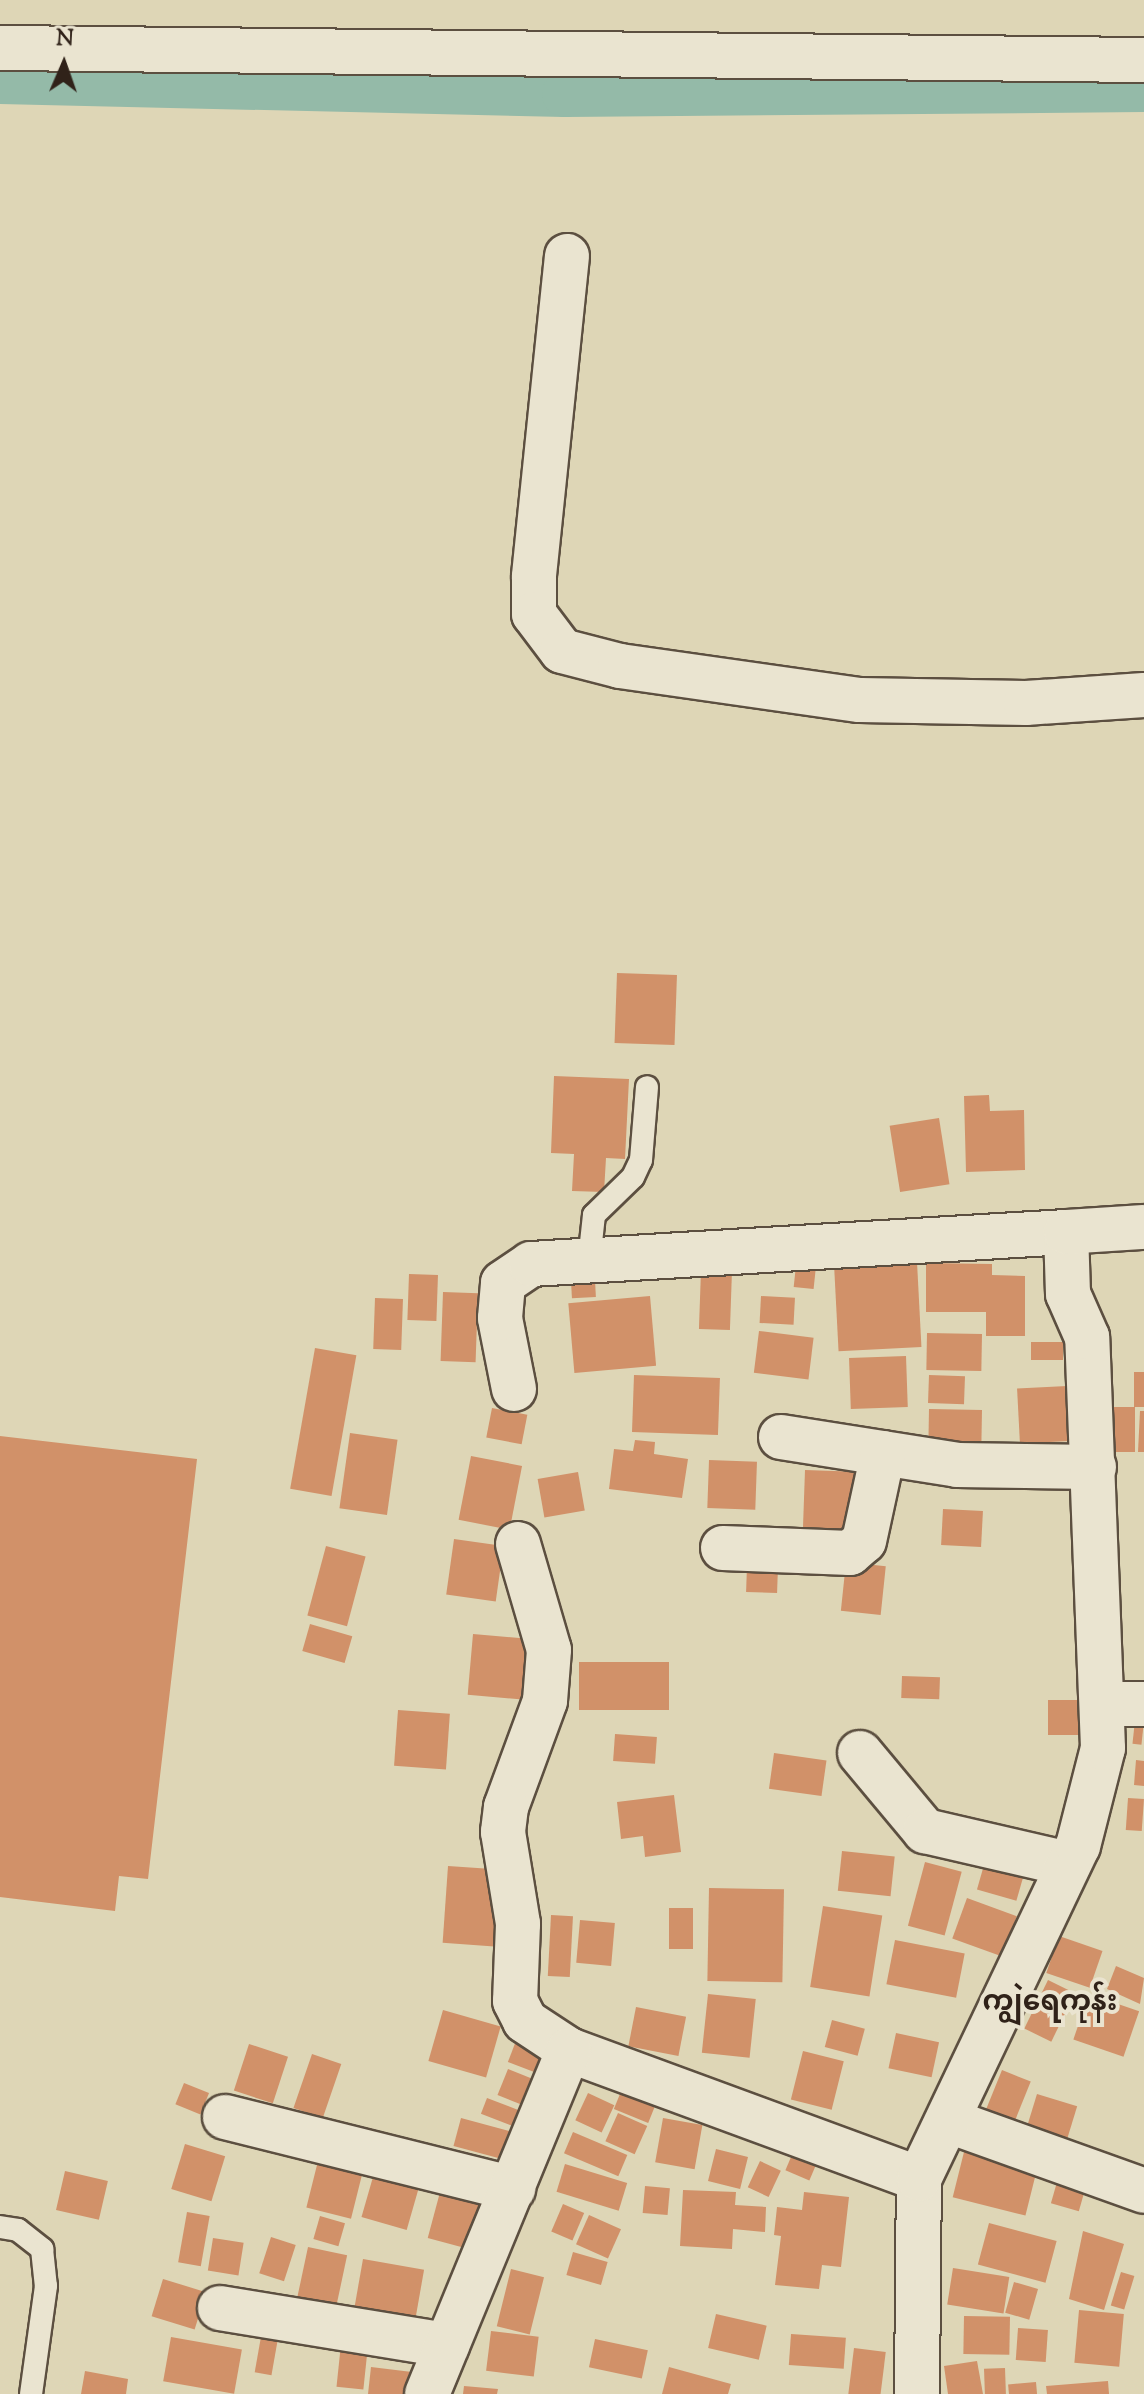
<!DOCTYPE html>
<html>
<head>
<meta charset="utf-8">
<style>
	body { margin:0 }
	#map { position:relative; width:1144px; height:2394px; overflow:hidden; background:#ded6b6; font-family:"Sorts Mill Goudy","Noto Sans Myanmar",serif }
	div>[style] { position:absolute }
	[style*='--x'] { left:calc(var(--x)*1px); top:calc(var(--y)*1px); width:calc(var(--w)*1px); rotate:calc(var(--a)*1deg) }
	.canal>* { height:46px; margin:-23px; padding:0 23px; transform-origin:23px; border-radius:23px; background:#94baa8 }
	.building>* { inset:0; background:#d19169; transform-origin:0 0 }
	.roads { filter:drop-shadow(2px 0 #5c4f40) drop-shadow(-2px 0 #5c4f40) drop-shadow(0 2px #5c4f40) drop-shadow(0 -2px #5c4f40) }
	.lane>* { height:22px; margin:-11px; padding:0 11px; transform-origin:11px; border-radius:11px; background:#eae4d0 }
	.street>* { height:44px; margin:-22px; padding:0 22px; transform-origin:22px; border-radius:22px; background:#eae4d0 }
	span { translate:-50% -50%; white-space:nowrap; text-align:center; line-height:1.15; -webkit-text-stroke:8px #eae4d0; paint-order:stroke }
	.quarter-label { font-size:28px; color:#302219; font-weight:700 }
	.north { position:absolute; left:24px; top:24px; width:80px; height:80px; -webkit-text-stroke:6px #eae4d0; paint-order:stroke; rotate:2deg; font-size:22px; font-weight:700; line-height:32px; text-align:center; color:#302219 }
	.north::after { content:''; display:block; margin:auto; width:28px; height:36px; background:#302219; clip-path:polygon(50% 0,100% 100%,50% 72%,0 100%) }
</style>
</head>
<body>
<div id="map">
	<div class="canal">
		<div style="--x:0;--y:81;--w:565;--a:1.32"></div>
		<div style="--x:565;--y:94;--w:579;--a:-0.49"></div>
	</div>
	<div class="building">
		<div style="left:617px;top:973px;width:60px;height:70px;rotate:2deg"></div>
		<div style="clip-path:polygon(554px 1076px,629px 1079px,625px 1159px,606px 1158px,604px 1192px,572px 1191px,574px 1154px,551px 1153px)"></div>
		<div style="clip-path:polygon(989px 1095px,990px 1111px,1024px 1110px,1025px 1170px,966px 1172px,964px 1096px)"></div>
		<div style="left:939px;top:1118px;width:67px;height:50px;rotate:81deg"></div>
		<div style="left:917px;top:1262px;width:85px;height:83px;rotate:87deg"></div>
		<div style="clip-path:polygon(926px 1263px,992px 1264px,992px 1275px,1025px 1276px,1025px 1336px,986px 1336px,986px 1312px,926px 1312px)"></div>
		<div style="left:796px;top:1265px;width:20px;height:22px;rotate:6deg"></div>
		<div style="left:701px;top:1270px;width:31px;height:59px;rotate:2deg"></div>
		<div style="left:409px;top:1274px;width:29px;height:46px;rotate:2deg"></div>
		<div style="left:595px;top:1280px;width:17px;height:24px;rotate:87deg"></div>
		<div style="left:443px;top:1292px;width:35px;height:69px;rotate:2deg"></div>
		<div style="left:650px;top:1296px;width:70px;height:82px;rotate:85deg"></div>
		<div style="left:761px;top:1296px;width:34px;height:27px;rotate:3deg"></div>
		<div style="left:375px;top:1298px;width:28px;height:51px;rotate:2deg"></div>
		<div style="left:759px;top:1331px;width:55px;height:42px;rotate:7deg"></div>
		<div style="left:927px;top:1333px;width:55px;height:37px;rotate:1deg"></div>
		<div style="left:1031px;top:1342px;width:32px;height:18px"></div>
		<div style="left:315px;top:1348px;width:42px;height:143px;rotate:10deg"></div>
		<div style="left:906px;top:1356px;width:51px;height:57px;rotate:88deg"></div>
		<div style="left:1134px;top:1372px;width:10px;height:35px"></div>
		<div style="left:634px;top:1375px;width:86px;height:57px;rotate:2deg"></div>
		<div style="left:929px;top:1375px;width:36px;height:28px;rotate:2deg"></div>
		<div style="left:1067px;top:1386px;width:55px;height:50px;rotate:87deg"></div>
		<div style="left:1111px;top:1407px;width:24px;height:45px"></div>
		<div style="left:492px;top:1408px;width:36px;height:30px;rotate:11deg"></div>
		<div style="left:929px;top:1409px;width:53px;height:38px;rotate:1deg"></div>
		<div style="clip-path:polygon(1140px 1411px,1144px 1411px,1144px 1452px,1138px 1452px)"></div>
		<div style="left:350px;top:1433px;width:48px;height:76px;rotate:8deg"></div>
		<div style="clip-path:polygon(0 1436px,197px 1459px,148px 1879px,119px 1876px,115px 1911px,0 1897px)"></div>
		<div style="clip-path:polygon(635px 1440px,655px 1442px,654px 1454px,688px 1459px,682px 1498px,609px 1489px,614px 1449px,633px 1451px)"></div>
		<div style="left:471px;top:1456px;width:52px;height:65px;rotate:11deg"></div>
		<div style="left:709px;top:1460px;width:48px;height:48px;rotate:2deg"></div>
		<div style="left:805px;top:1470px;width:51px;height:63px;rotate:2deg"></div>
		<div style="left:578px;top:1472px;width:39px;height:41px;rotate:80deg"></div>
		<div style="left:943px;top:1509px;width:40px;height:36px;rotate:3deg"></div>
		<div style="left:454px;top:1539px;width:50px;height:56px;rotate:8deg"></div>
		<div style="left:326px;top:1546px;width:41px;height:72px;rotate:15deg"></div>
		<div style="left:846px;top:1562px;width:40px;height:49px;rotate:6deg"></div>
		<div style="left:747px;top:1566px;width:31px;height:26px;rotate:2deg"></div>
		<div style="left:310px;top:1624px;width:44px;height:28px;rotate:16deg"></div>
		<div style="left:473px;top:1634px;width:58px;height:61px;rotate:5deg"></div>
		<div style="left:669px;top:1662px;width:48px;height:90px;rotate:90deg"></div>
		<div style="left:902px;top:1676px;width:38px;height:22px;rotate:2deg"></div>
		<div style="left:1048px;top:1700px;width:31px;height:35px"></div>
		<div style="left:398px;top:1710px;width:52px;height:56px;rotate:4deg"></div>
		<div style="left:1135px;top:1720px;width:9px;height:24px;rotate:6deg"></div>
		<div style="left:615px;top:1734px;width:42px;height:27px;rotate:4deg"></div>
		<div style="left:774px;top:1753px;width:53px;height:36px;rotate:8deg"></div>
		<div style="clip-path:polygon(1136px 1760px,1144px 1761px,1144px 1786px,1134px 1785px)"></div>
		<div style="clip-path:polygon(674px 1795px,681px 1852px,645px 1857px,643px 1836px,621px 1839px,617px 1802px)"></div>
		<div style="left:1128px;top:1798px;width:16px;height:32px;rotate:4deg"></div>
		<div style="left:842px;top:1851px;width:53px;height:40px;rotate:6deg"></div>
		<div style="left:988px;top:1851px;width:41px;height:40px;rotate:16deg"></div>
		<div style="left:925px;top:1862px;width:38px;height:66px;rotate:15deg"></div>
		<div style="left:448px;top:1866px;width:55px;height:77px;rotate:4deg"></div>
		<div style="left:709px;top:1888px;width:75px;height:93px;rotate:1deg"></div>
		<div style="left:967px;top:1898px;width:53px;height:43px;rotate:20deg"></div>
		<div style="left:823px;top:1906px;width:60px;height:82px;rotate:9deg"></div>
		<div style="left:669px;top:1908px;width:24px;height:41px"></div>
		<div style="left:551px;top:1915px;width:22px;height:61px;rotate:3deg"></div>
		<div style="left:580px;top:1920px;width:35px;height:43px;rotate:5deg"></div>
		<div style="left:1059px;top:1936px;width:46px;height:39px;rotate:19deg"></div>
		<div style="left:895px;top:1940px;width:71px;height:45px;rotate:11deg"></div>
		<div style="clip-path:polygon(1116px 1966px,1144px 1978px,1140px 2004px,1107px 1989px)"></div>
		<div style="left:1048px;top:1980px;width:30px;height:54px;rotate:26deg"></div>
		<div style="left:708px;top:1994px;width:48px;height:59px;rotate:6deg"></div>
		<div style="left:1089px;top:1994px;width:53px;height:48px;rotate:19deg"></div>
		<div style="left:636px;top:2007px;width:51px;height:40px;rotate:11deg"></div>
		<div style="left:443px;top:2010px;width:60px;height:53px;rotate:16deg"></div>
		<div style="left:832px;top:2020px;width:34px;height:28px;rotate:15deg"></div>
		<div style="left:519px;top:2033px;width:47px;height:31px;rotate:21deg"></div>
		<div style="left:896px;top:2033px;width:44px;height:36px;rotate:12deg"></div>
		<div style="left:249px;top:2044px;width:41px;height:49px;rotate:18deg"></div>
		<div style="left:803px;top:2051px;width:42px;height:50px;rotate:14deg"></div>
		<div style="left:312px;top:2054px;width:31px;height:57px;rotate:19deg"></div>
		<div style="left:508px;top:2069px;width:35px;height:28px;rotate:22deg"></div>
		<div style="left:1002px;top:2070px;width:31px;height:58px;rotate:22deg"></div>
		<div style="left:184px;top:2083px;width:27px;height:23px;rotate:22deg"></div>
		<div style="left:624px;top:2084px;width:37px;height:27px;rotate:22deg"></div>
		<div style="left:588px;top:2093px;width:29px;height:30px;rotate:25deg"></div>
		<div style="left:1037px;top:2094px;width:42px;height:44px;rotate:17deg"></div>
		<div style="left:487px;top:2098px;width:39px;height:17px;rotate:21deg"></div>
		<div style="left:618px;top:2113px;width:32px;height:31px;rotate:24deg"></div>
		<div style="left:461px;top:2118px;width:56px;height:29px;rotate:15deg"></div>
		<div style="left:663px;top:2118px;width:40px;height:45px;rotate:10deg"></div>
		<div style="left:573px;top:2132px;width:59px;height:23px;rotate:23deg"></div>
		<div style="left:185px;top:2144px;width:42px;height:47px;rotate:17deg"></div>
		<div style="left:966px;top:2144px;width:75px;height:55px;rotate:14deg"></div>
		<div style="left:716px;top:2149px;width:33px;height:33px;rotate:14deg"></div>
		<div style="left:794px;top:2150px;width:26px;height:22px;rotate:23deg"></div>
		<div style="left:318px;top:2161px;width:46px;height:48px;rotate:14deg"></div>
		<div style="left:760px;top:2161px;width:23px;height:29px;rotate:25deg"></div>
		<div style="left:565px;top:2164px;width:65px;height:29px;rotate:17deg"></div>
		<div style="left:375px;top:2170px;width:47px;height:49px;rotate:16deg"></div>
		<div style="left:65px;top:2171px;width:44px;height:40px;rotate:13deg"></div>
		<div style="left:443px;top:2181px;width:54px;height:59px;rotate:15deg"></div>
		<div style="left:1057px;top:2182px;width:29px;height:22px;rotate:16deg"></div>
		<div style="left:645px;top:2186px;width:25px;height:27px;rotate:5deg"></div>
		<div style="clip-path:polygon(683px 2190px,736px 2192px,735px 2205px,766px 2207px,765px 2232px,733px 2229px,732px 2249px,680px 2246px)"></div>
		<div style="clip-path:polygon(804px 2192px,849px 2197px,841px 2267px,822px 2265px,819px 2289px,775px 2285px,781px 2236px,774px 2235px,777px 2207px,802px 2210px)"></div>
		<div style="left:563px;top:2204px;width:23px;height:30px;rotate:23deg"></div>
		<div style="left:187px;top:2212px;width:23px;height:51px;rotate:10deg"></div>
		<div style="left:589px;top:2215px;width:35px;height:32px;rotate:24deg"></div>
		<div style="left:320px;top:2216px;width:26px;height:24px;rotate:16deg"></div>
		<div style="left:989px;top:2223px;width:70px;height:43px;rotate:15deg"></div>
		<div style="clip-path:polygon(1083px 2231px,1124px 2244px,1104px 2310px,1069px 2299px)"></div>
		<div style="left:271px;top:2237px;width:26px;height:38px;rotate:18deg"></div>
		<div style="left:213px;top:2238px;width:31px;height:33px;rotate:9deg"></div>
		<div style="left:308px;top:2247px;width:40px;height:66px;rotate:12deg"></div>
		<div style="left:573px;top:2252px;width:36px;height:24px;rotate:16deg"></div>
		<div style="left:363px;top:2259px;width:62px;height:55px;rotate:10deg"></div>
		<div style="left:953px;top:2268px;width:57px;height:37px;rotate:9deg"></div>
		<div style="left:511px;top:2269px;width:34px;height:59px;rotate:14deg"></div>
		<div style="left:1121px;top:2272px;width:14px;height:35px;rotate:17deg"></div>
		<div style="left:163px;top:2279px;width:45px;height:39px;rotate:17deg"></div>
		<div style="left:1014px;top:2282px;width:25px;height:32px;rotate:16deg"></div>
		<div style="left:1079px;top:2310px;width:45px;height:53px;rotate:5deg"></div>
		<div style="left:716px;top:2314px;width:52px;height:35px;rotate:13deg"></div>
		<div style="left:964px;top:2316px;width:46px;height:38px;rotate:1deg"></div>
		<div style="left:1018px;top:2328px;width:30px;height:32px;rotate:4deg"></div>
		<div style="left:262px;top:2331px;width:17px;height:42px;rotate:10deg"></div>
		<div style="left:491px;top:2331px;width:48px;height:40px;rotate:7deg"></div>
		<div style="left:791px;top:2334px;width:55px;height:31px;rotate:4deg"></div>
		<div style="left:171px;top:2337px;width:72px;height:45px;rotate:10deg"></div>
		<div style="left:595px;top:2339px;width:54px;height:29px;rotate:12deg"></div>
		<div style="left:341px;top:2344px;width:27px;height:43px;rotate:6deg"></div>
		<div style="left:854px;top:2348px;width:32px;height:47px;rotate:7deg"></div>
		<div style="clip-path:polygon(977px 2361px,983px 2394px,948px 2394px,944px 2366px)"></div>
		<div style="clip-path:polygon(371px 2367px,412px 2372px,409px 2394px,368px 2394px)"></div>
		<div style="clip-path:polygon(669px 2367px,731px 2384px,728px 2394px,662px 2394px)"></div>
		<div style="left:1005px;top:2368px;width:26px;height:21px;rotate:88deg"></div>
		<div style="clip-path:polygon(85px 2371px,128px 2379px,126px 2394px,81px 2394px)"></div>
		<div style="clip-path:polygon(1108px 2381px,1109px 2394px,1047px 2394px,1046px 2386px)"></div>
		<div style="left:1036px;top:2382px;width:12px;height:28px;rotate:85deg"></div>
		<div style="clip-path:polygon(464px 2386px,498px 2389px,497px 2394px,463px 2394px)"></div>
	</div>
	<div class="roads">
		<div class="lane">
			<div style="--x:589;--y:1261;--w:46;--a:-83.8"></div>
			<div style="--x:594;--y:1215;--w:54;--a:-44.3"></div>
			<div style="--x:633;--y:1177;--w:19;--a:-65"></div>
			<div style="--x:641;--y:1160;--w:73;--a:-85.3"></div>
			<div style="--x:0;--y:2227;--w:18;--a:9"></div>
			<div style="--x:18;--y:2230;--w:31;--a:38"></div>
			<div style="--x:42;--y:2249;--w:37;--a:84"></div>
			<div style="--x:46;--y:2286;--w:109;--a:97.9"></div>
		</div>
		<div class="street">
			<div style="--x:0;--y:48;--w:1144;--a:0.6"></div>
			<div style="--x:567;--y:256;--w:323;--a:95.9"></div>
			<div style="--x:534;--y:577;--w:37;--a:90"></div>
			<div style="--x:534;--y:614;--w:46;--a:52.9"></div>
			<div style="--x:562;--y:651;--w:60;--a:14.5"></div>
			<div style="--x:620;--y:666;--w:242;--a:8.1"></div>
			<div style="--x:860;--y:700;--w:166;--a:1"></div>
			<div style="--x:1026;--y:703;--w:118;--a:-3.9"></div>
			<div style="--x:514;--y:1389;--w:72;--a:-101.2"></div>
			<div style="--x:500;--y:1318;--w:35;--a:-85"></div>
			<div style="--x:503;--y:1283;--w:34;--a:-34"></div>
			<div style="--x:531;--y:1264;--w:536;--a:-3.42"></div>
			<div style="--x:781;--y:1437;--w:178;--a:9"></div>
			<div style="--x:957;--y:1465;--w:137;--a:0.8"></div>
			<div style="--x:518;--y:1544;--w:110;--a:73.7"></div>
			<div style="--x:549;--y:1650;--w:51;--a:94.5"></div>
			<div style="--x:545;--y:1701;--w:113;--a:110.2"></div>
			<div style="--x:506;--y:1807;--w:25;--a:97"></div>
			<div style="--x:503;--y:1832;--w:93;--a:80.7"></div>
			<div style="--x:518;--y:1924;--w:77;--a:92.2"></div>
			<div style="--x:515;--y:2001;--w:22;--a:63"></div>
			<div style="--x:525;--y:2021;--w:53;--a:33.4"></div>
			<div style="--x:569;--y:2050;--w:373;--a:20.2"></div>
			<div style="--x:723;--y:1548;--w:127;--a:2.3"></div>
			<div style="--x:850;--y:1553;--w:18;--a:-41"></div>
			<div style="--x:864;--y:1541;--w:90;--a:-77.8"></div>
			<div style="--x:1103;--y:1704;--w:41;--a:0"></div>
			<div style="--x:860;--y:1753;--w:102;--a:50.2"></div>
			<div style="--x:925;--y:1831;--w:147;--a:13"></div>
			<div style="--x:225;--y:2117;--w:297;--a:14"></div>
			<div style="--x:949;--y:2121;--w:207;--a:19.7"></div>
			<div style="--x:220;--y:2308;--w:230;--a:9.3"></div>
			<div style="--x:427;--y:2394;--w:372;--a:-67.6"></div>
			<div style="--x:917;--y:2394;--w:215;--a:-89.5"></div>
			<div style="--x:919;--y:2179;--w:369;--a:-64.5"></div>
			<div style="--x:1078;--y:1846;--w:101;--a:-75.7"></div>
			<div style="--x:1103;--y:1748;--w:411;--a:-92.2"></div>
			<div style="--x:1087;--y:1337;--w:47;--a:-113.8"></div>
			<div style="--x:1068;--y:1294;--w:62;--a:-91.8"></div>
			<div style="--x:1066;--y:1232;--w:78;--a:-3.7"></div>
		</div>
	</div>
	<div class="quarter-label">
		<span style="left:1050px;top:2003px">ကျွဲရေကုန်း</span>
	</div>
	<div class="north">N</div>
</div>
</body>
</html>
